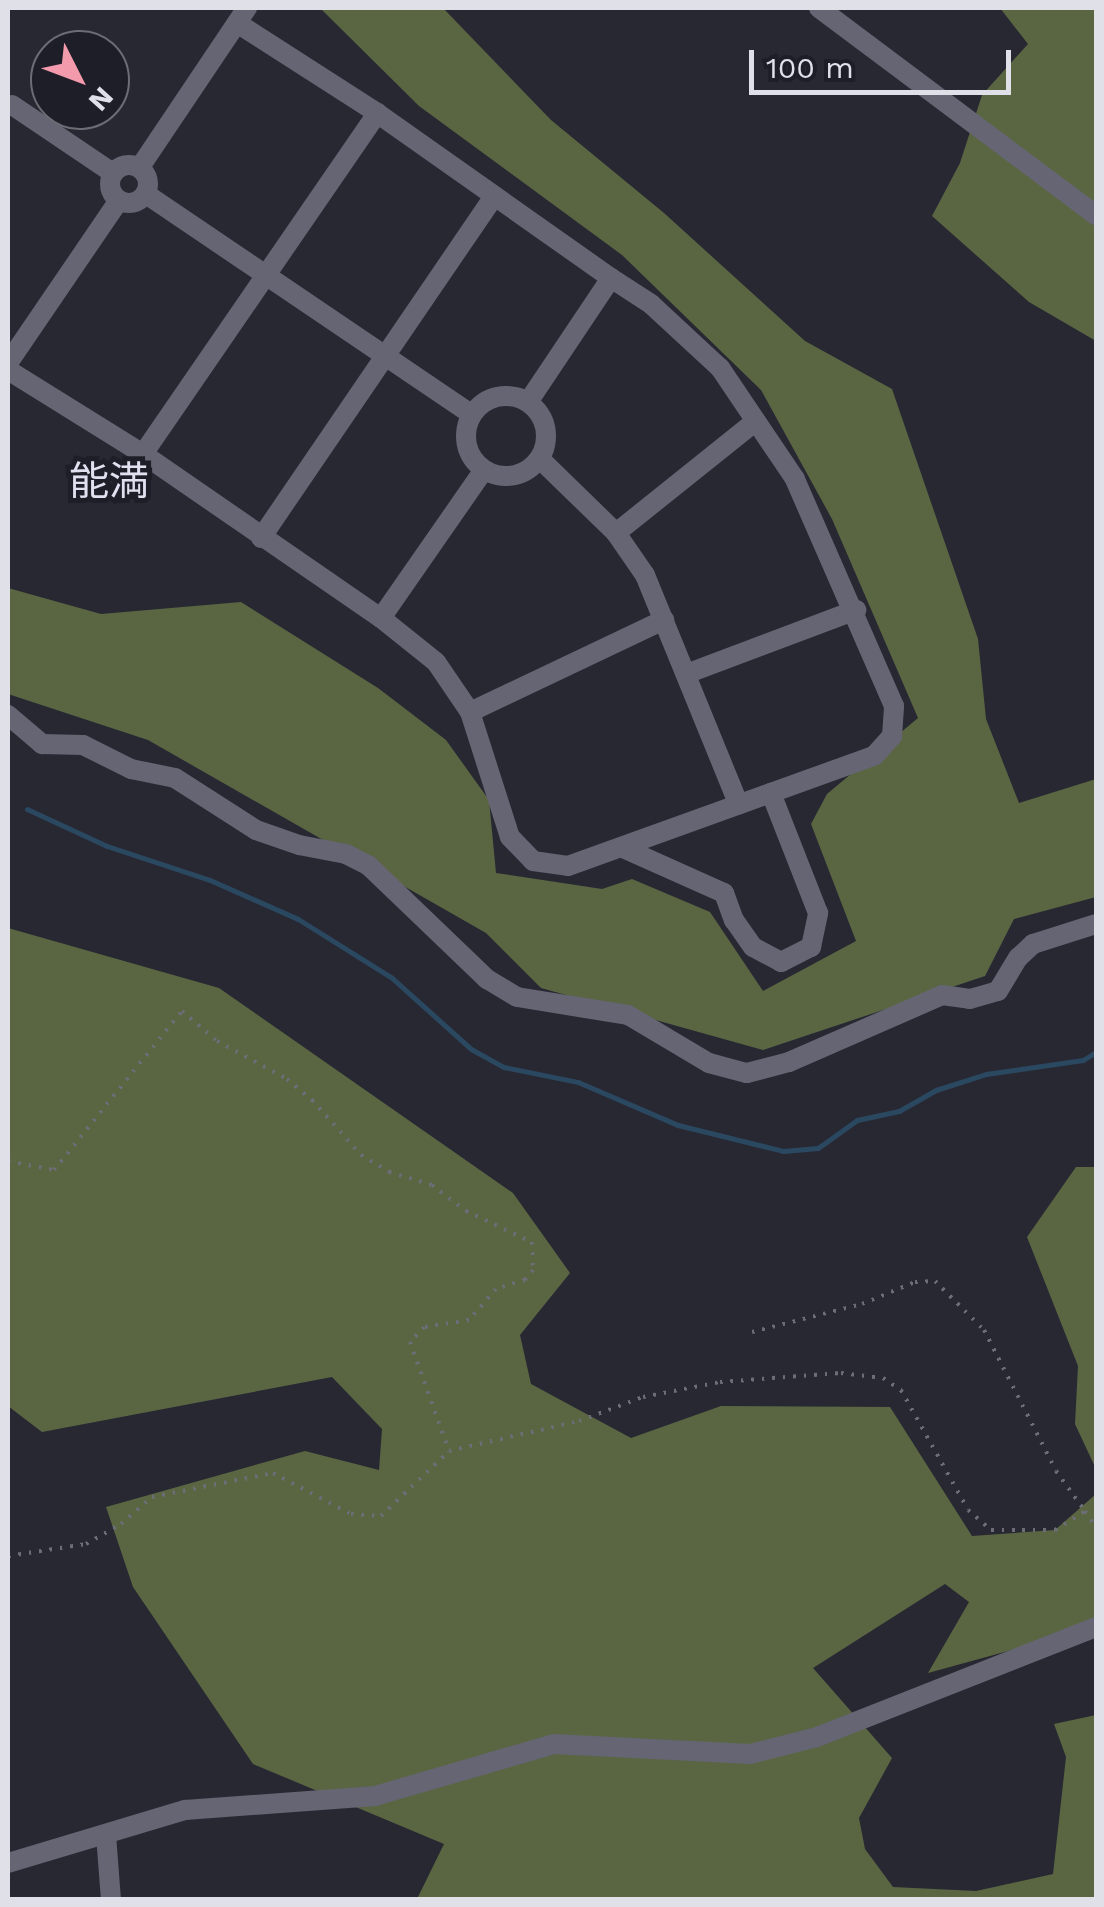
<!DOCTYPE html>
<html>
<head>
<meta charset="utf-8">
<style>
	body { margin:0 }
	#map { position:relative; width:1104px; height:1907px; overflow:hidden; background:#282833; font-family:"Work Sans","Noto Sans JP",sans-serif }
	div>[style] { position:absolute }
	[style*='--x'] { left:calc(var(--x)*1px); top:calc(var(--y)*1px); width:calc(var(--w)*1px); rotate:calc(var(--a)*1deg) }
	.forest>* { inset:0; background:#5a6642 }
	.stream>* { height:5px; margin:-2.5px; padding:0 2.5px; transform-origin:2.5px; border-radius:2.5px; background:#2b4861 }
	.path>* { height:4px; margin-top:-2px; transform-origin:0; background:repeating-linear-gradient(90deg,#6d6d77 0 2.5px,transparent 0 10.5px) }
	.minor>* { height:20px; margin:-10px; padding:0 10px; transform-origin:10px; border-radius:10px; background:#656573 }
	.minor>.ring { margin:-10px; padding:0; box-sizing:content-box; background:none; border:20px solid #656573; border-radius:50% }
	span { translate:-50% -50%; white-space:nowrap; text-align:center; line-height:1.15; -webkit-text-stroke:10px #1e1e29; paint-order:stroke }
	.quarter-label { font-size:40px; color:#e1e0f0 }
	.frame { position:absolute; inset:0; border:10px solid #e0e0e8; pointer-events:none }
	.north { position:absolute; left:30px; top:30px; width:100px; height:100px; box-sizing:border-box; background:#1e1e29; border:2px solid #6c6c75; border-radius:50%; rotate:132deg; font-size:28px; font-weight:700; line-height:40px; text-align:center; color:#e0e0e8 }
	.north::after { content:''; display:block; margin:auto; width:35px; height:45px; background:#f39aac; clip-path:polygon(50% 0,100% 100%,50% 72%,0 100%) }
	.scale { position:absolute; left:749px; top:50px; width:262px; height:45px; box-sizing:border-box; border:5px solid #e0e0e8; border-top:0; padding-left:12px; font-size:30px; line-height:35px; white-space:nowrap; color:#e0e0e8; -webkit-text-stroke:8px #1e1e29; paint-order:stroke }
</style>
</head>
<body>
<div id="map">
	<div class="forest">
		<div style="clip-path:polygon(320px 8px,443px 8px,551px 120px,664px 213px,805px 341px,892px 389px,978px 639px,986px 719px,1019px 803px,1096px 779px,1096px 897px,1014px 919px,985px 976px,763px 1050px,541px 988px,486px 933px,148px 740px,8px 694px,8px 588px,101px 614px,241px 602px,378px 688px,446px 740px,489px 800px,496px 873px,602px 889px,632px 879px,710px 912px,763px 991px,856px 941px,811px 824px,827px 794px,918px 718px,832px 519px,761px 390px,622px 255px,419px 106px)"></div>
		<div style="clip-path:polygon(1000px 8px,1096px 8px,1096px 341px,1029px 302px,932px 216px,960px 163px,982px 95px,1028px 44px)"></div>
		<div style="clip-path:polygon(8px 928px,219px 988px,513px 1193px,570px 1273px,520px 1335px,531px 1384px,631px 1438px,721px 1406px,890px 1407px,972px 1536px,1055px 1530px,1096px 1494px,1096px 1627px,928px 1673px,969px 1602px,945px 1584px,813px 1668px,892px 1758px,859px 1818px,865px 1849px,893px 1887px,976px 1891px,1053px 1874px,1066px 1757px,1054px 1724px,1096px 1715px,1096px 1895px,1092px 1900px,417px 1899px,444px 1844px,253px 1764px,133px 1587px,106px 1507px,305px 1451px,379px 1470px,382px 1429px,332px 1377px,42px 1432px,8px 1406px)"></div>
		<div style="clip-path:polygon(1076px 1167px,1096px 1167px,1096px 1469px,1075px 1424px,1078px 1366px,1027px 1237px)"></div>
	</div>
	<div class="stream">
		<div style="--x:27;--y:809;--w:88;--a:24.8"></div>
		<div style="--x:107;--y:846;--w:108;--a:18.3"></div>
		<div style="--x:210;--y:880;--w:96;--a:23.9"></div>
		<div style="--x:298;--y:919;--w:111;--a:32.1"></div>
		<div style="--x:392;--y:978;--w:106;--a:41.9"></div>
		<div style="--x:471;--y:1049;--w:38;--a:29"></div>
		<div style="--x:504;--y:1067;--w:76;--a:11.5"></div>
		<div style="--x:578;--y:1082;--w:109;--a:23.3"></div>
		<div style="--x:678;--y:1125;--w:108;--a:13.9"></div>
		<div style="--x:783;--y:1151;--w:35;--a:-5"></div>
		<div style="--x:818;--y:1148;--w:48;--a:-35.7"></div>
		<div style="--x:857;--y:1120;--w:43;--a:-12.1"></div>
		<div style="--x:899;--y:1111;--w:43;--a:-29.6"></div>
		<div style="--x:936;--y:1090;--w:52;--a:-17.7"></div>
		<div style="--x:986;--y:1074;--w:98;--a:-8.2"></div>
		<div style="--x:1083;--y:1060;--w:15;--a:-32"></div>
	</div>
	<div class="path">
		<div style="--x:8;--y:1161;--w:47;--a:11.1"></div>
		<div style="--x:54;--y:1170;--w:204;--a:-51.2"></div>
		<div style="--x:182;--y:1011;--w:46;--a:40.6"></div>
		<div style="--x:217;--y:1041;--w:80;--a:28.5"></div>
		<div style="--x:287;--y:1079;--w:33;--a:40"></div>
		<div style="--x:312;--y:1100;--w:74;--a:48.3"></div>
		<div style="--x:361;--y:1155;--w:33;--a:31"></div>
		<div style="--x:389;--y:1172;--w:45;--a:16.8"></div>
		<div style="--x:432;--y:1185;--w:43;--a:37.4"></div>
		<div style="--x:466;--y:1211;--w:73;--a:25.2"></div>
		<div style="--x:532;--y:1242;--w:28;--a:88"></div>
		<div style="--x:533;--y:1270;--w:13;--a:129"></div>
		<div style="--x:525;--y:1280;--w:30;--a:163"></div>
		<div style="--x:496;--y:1289;--w:41;--a:131.1"></div>
		<div style="--x:469;--y:1320;--w:46;--a:171.2"></div>
		<div style="--x:424;--y:1327;--w:21;--a:133"></div>
		<div style="--x:410;--y:1342;--w:116;--a:70.3"></div>
		<div style="--x:449;--y:1451;--w:133;--a:-13"></div>
		<div style="--x:579;--y:1421;--w:68;--a:-20.6"></div>
		<div style="--x:643;--y:1397;--w:78;--a:-11"></div>
		<div style="--x:720;--y:1382;--w:121;--a:-4.3"></div>
		<div style="--x:841;--y:1373;--w:42;--a:6.8"></div>
		<div style="--x:883;--y:1378;--w:22;--a:34"></div>
		<div style="--x:901;--y:1390;--w:137;--a:60.8"></div>
		<div style="--x:968;--y:1510;--w:30;--a:41"></div>
		<div style="--x:991;--y:1530;--w:64;--a:0"></div>
		<div style="--x:1055;--y:1530;--w:36;--a:-32"></div>
		<div style="--x:1085;--y:1511;--w:20;--a:57"></div>
		<div style="--x:752;--y:1332;--w:114;--a:-14.3"></div>
		<div style="--x:862;--y:1304;--w:57;--a:-22.5"></div>
		<div style="--x:915;--y:1282;--w:20;--a:-3"></div>
		<div style="--x:935;--y:1281;--w:69;--a:45"></div>
		<div style="--x:984;--y:1330;--w:158;--a:62.9"></div>
		<div style="--x:1056;--y:1471;--w:49;--a:54.1"></div>
		<div style="--x:8;--y:1556;--w:79;--a:-8.7"></div>
		<div style="--x:86;--y:1544;--w:40;--a:-29.7"></div>
		<div style="--x:121;--y:1524;--w:41;--a:-41.1"></div>
		<div style="--x:152;--y:1497;--w:123;--a:-11.2"></div>
		<div style="--x:273;--y:1473;--w:88;--a:27.7"></div>
		<div style="--x:351;--y:1514;--w:30;--a:4"></div>
		<div style="--x:381;--y:1516;--w:93;--a:-43.7"></div>
	</div>
	<div class="minor">
		<div style="--x:819;--y:8;--w:346;--a:36.8"></div>
		<div style="--x:237;--y:23;--w:166;--a:32.7"></div>
		<div style="--x:377;--y:113;--w:286;--a:35.2"></div>
		<div style="--x:12;--y:105;--w:122;--a:34"></div>
		<div class="ring" style="left:110px;top:165px;width:18px;height:18px"></div>
		<div style="--x:140;--y:167;--w:192;--a:-56.1"></div>
		<div style="--x:146;--y:194;--w:392;--a:34.1"></div>
		<div style="--x:8;--y:363;--w:197;--a:-55.7"></div>
		<div style="--x:8;--y:370;--w:159;--a:31.9"></div>
		<div style="--x:143;--y:454;--w:289;--a:34.6"></div>
		<div style="--x:381;--y:618;--w:70;--a:38.7"></div>
		<div style="--x:436;--y:662;--w:60;--a:55.8"></div>
		<div style="--x:470;--y:712;--w:131;--a:72.3"></div>
		<div style="--x:510;--y:837;--w:33;--a:46"></div>
		<div style="--x:533;--y:861;--w:35;--a:8"></div>
		<div style="--x:568;--y:866;--w:325;--a:-19.8"></div>
		<div style="--x:874;--y:756;--w:27;--a:-48"></div>
		<div style="--x:892;--y:736;--w:30;--a:-86"></div>
		<div style="--x:894;--y:706;--w:248;--a:-113.6"></div>
		<div style="--x:795;--y:479;--w:134;--a:-124"></div>
		<div style="--x:720;--y:368;--w:94;--a:-137.2"></div>
		<div style="--x:651;--y:304;--w:48;--a:-147"></div>
		<div style="--x:611;--y:278;--w:149;--a:123.8"></div>
		<div class="ring" style="left:466px;top:396px;width:60px;height:60px"></div>
		<div style="--x:143;--y:454;--w:414;--a:-55.5"></div>
		<div style="--x:540;--y:459;--w:106;--a:44.2"></div>
		<div style="--x:616;--y:533;--w:51;--a:55.4"></div>
		<div style="--x:645;--y:575;--w:248;--a:67.8"></div>
		<div style="--x:616;--y:533;--w:179;--a:-38.7"></div>
		<div style="--x:261;--y:538;--w:414;--a:-55.7"></div>
		<div style="--x:381;--y:618;--w:179;--a:-55.2"></div>
		<div style="--x:686;--y:674;--w:182;--a:-20.6"></div>
		<div style="--x:470;--y:712;--w:215;--a:-25.4"></div>
		<div style="--x:8;--y:715;--w:45;--a:40.5"></div>
		<div style="--x:42;--y:744;--w:41;--a:1.4"></div>
		<div style="--x:83;--y:745;--w:54;--a:26.6"></div>
		<div style="--x:131;--y:769;--w:45;--a:11.6"></div>
		<div style="--x:175;--y:778;--w:96;--a:32.7"></div>
		<div style="--x:256;--y:830;--w:46;--a:19.2"></div>
		<div style="--x:299;--y:845;--w:48;--a:10.8"></div>
		<div style="--x:346;--y:854;--w:25;--a:27"></div>
		<div style="--x:368;--y:865;--w:165;--a:43.8"></div>
		<div style="--x:487;--y:979;--w:35;--a:31"></div>
		<div style="--x:517;--y:997;--w:112;--a:9.2"></div>
		<div style="--x:628;--y:1015;--w:94;--a:30.7"></div>
		<div style="--x:709;--y:1063;--w:39;--a:15"></div>
		<div style="--x:747;--y:1073;--w:43;--a:-14.7"></div>
		<div style="--x:789;--y:1062;--w:167;--a:-23.6"></div>
		<div style="--x:942;--y:995;--w:28;--a:8"></div>
		<div style="--x:970;--y:999;--w:29;--a:-16"></div>
		<div style="--x:998;--y:991;--w:39;--a:-59"></div>
		<div style="--x:1018;--y:958;--w:21;--a:-43"></div>
		<div style="--x:1033;--y:944;--w:66;--a:-17.6"></div>
		<div style="--x:621;--y:847;--w:113;--a:24.1"></div>
		<div style="--x:724;--y:893;--w:29;--a:70"></div>
		<div style="--x:734;--y:920;--w:33;--a:55"></div>
		<div style="--x:753;--y:947;--w:32;--a:28"></div>
		<div style="--x:781;--y:962;--w:34;--a:-27"></div>
		<div style="--x:811;--y:947;--w:35;--a:-78"></div>
		<div style="--x:818;--y:913;--w:129;--a:-111.4"></div>
		<div style="--x:106;--y:1835;--w:65;--a:85.6"></div>
		<div style="--x:8;--y:1863;--w:185;--a:-16.7"></div>
		<div style="--x:185;--y:1810;--w:191;--a:-4.2"></div>
		<div style="--x:375;--y:1796;--w:186;--a:-16.2"></div>
		<div style="--x:554;--y:1744;--w:196;--a:2.9"></div>
		<div style="--x:750;--y:1754;--w:69;--a:-14.2"></div>
		<div style="--x:817;--y:1737;--w:300;--a:-21.5"></div>
	</div>
	<div class="quarter-label">
		<span style="left:109px;top:482px">能満</span>
	</div>
	<div class="frame"></div>
	<div class="north">N</div>
	<div class="scale">100 m</div>
</div>
</body>
</html>
